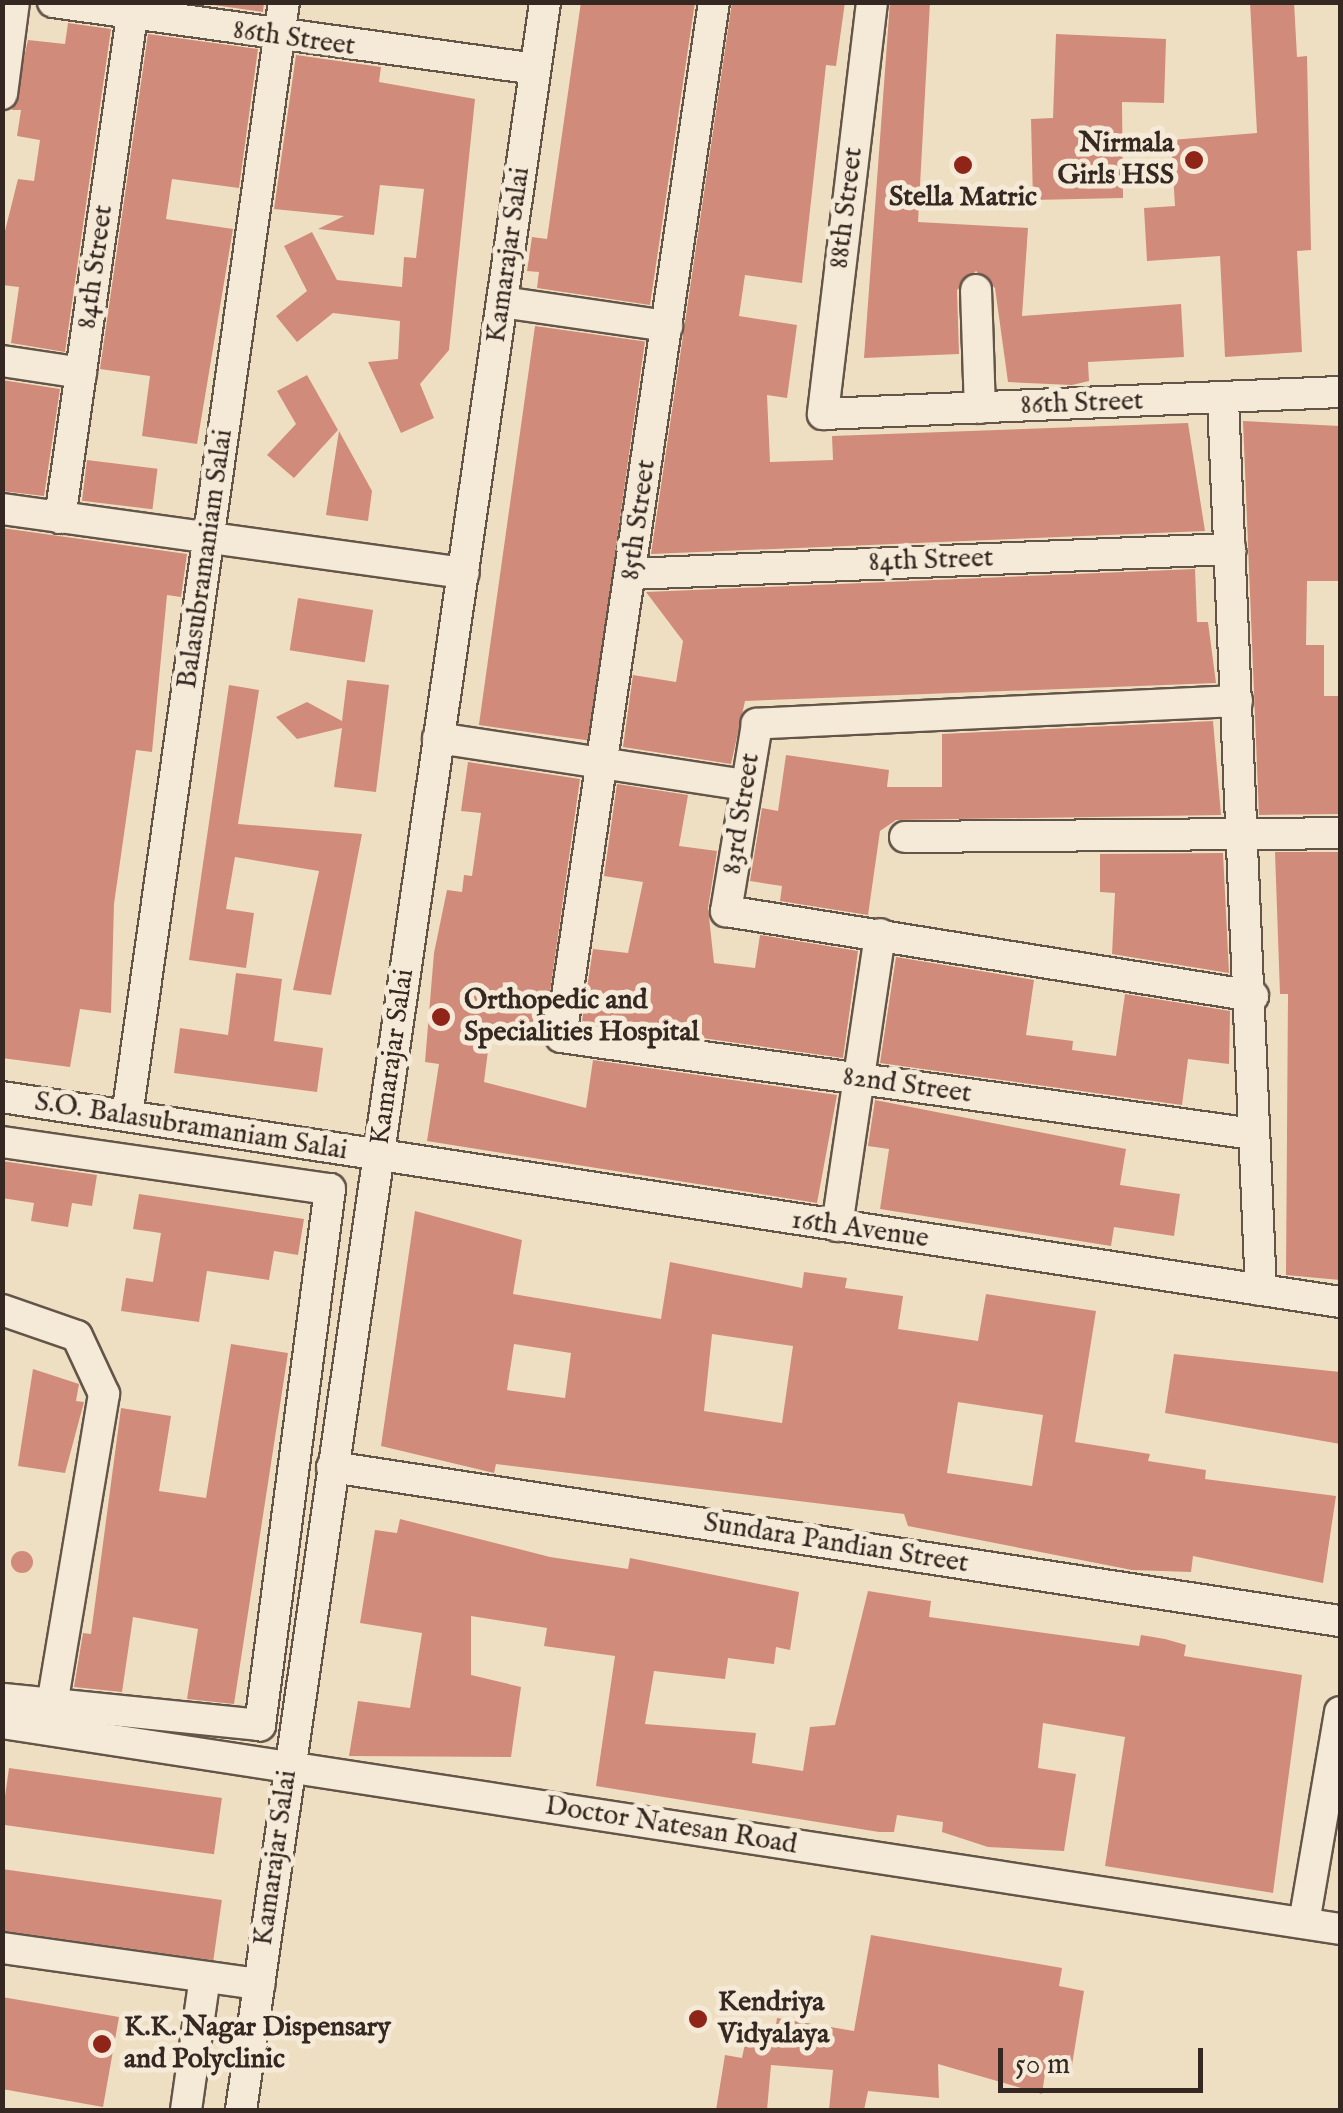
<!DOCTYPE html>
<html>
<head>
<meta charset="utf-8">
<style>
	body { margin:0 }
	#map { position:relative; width:1343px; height:2113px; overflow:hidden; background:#efdfc2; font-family:"IM FELL English",serif }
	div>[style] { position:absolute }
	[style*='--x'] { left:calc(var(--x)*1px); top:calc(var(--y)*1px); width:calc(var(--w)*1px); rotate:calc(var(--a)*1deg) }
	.building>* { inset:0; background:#d18b7a; transform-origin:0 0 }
	.round { border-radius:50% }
	.roads { filter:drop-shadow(2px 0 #645549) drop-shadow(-2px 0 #645549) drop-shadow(0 2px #645549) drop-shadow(0 -2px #645549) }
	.minor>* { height:30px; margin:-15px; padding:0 15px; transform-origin:15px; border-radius:15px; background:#f5ead7 }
	.dots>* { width:28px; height:28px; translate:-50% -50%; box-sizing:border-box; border:5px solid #f5ead7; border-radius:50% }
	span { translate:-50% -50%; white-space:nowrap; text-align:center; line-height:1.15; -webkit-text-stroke:10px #f5ead7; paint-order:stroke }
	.street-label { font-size:28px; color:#352721 }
	.poi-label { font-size:28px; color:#352721; font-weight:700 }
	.right { translate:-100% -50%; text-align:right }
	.left { translate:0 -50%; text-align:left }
	.frame { position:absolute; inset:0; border:5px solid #352721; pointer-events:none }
	.scale { position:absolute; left:998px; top:2048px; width:205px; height:45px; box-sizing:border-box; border:5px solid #352721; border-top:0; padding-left:12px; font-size:30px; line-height:35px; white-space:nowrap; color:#352721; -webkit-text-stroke:8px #f5ead7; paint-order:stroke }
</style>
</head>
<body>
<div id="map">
	<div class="building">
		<div style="clip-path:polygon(193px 2px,264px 2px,263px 12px)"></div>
		<div style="clip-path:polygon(581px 2px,695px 2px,650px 305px,537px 288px,539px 272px,527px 271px,532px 237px,547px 239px)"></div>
		<div style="clip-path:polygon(732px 2px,845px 2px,836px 66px,826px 65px,802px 283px,745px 275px,739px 316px,797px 325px,787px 398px,767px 395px,770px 462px,833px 460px,832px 436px,1188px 423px,1205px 531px,651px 554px)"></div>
		<div style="clip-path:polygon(890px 2px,930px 2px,918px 222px,1028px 228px,1022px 316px,1181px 304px,1184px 357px,1088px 362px,1089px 381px,1072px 385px,1008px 382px,995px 288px,976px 271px,957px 290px,959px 354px,864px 358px)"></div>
		<div style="clip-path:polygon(1250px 2px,1294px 2px,1297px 57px,1307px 56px,1311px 250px,1297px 251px,1302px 352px,1225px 357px,1220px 256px,1147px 261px,1144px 208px,1175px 206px,1171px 140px,1257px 133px)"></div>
		<div style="clip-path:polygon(68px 23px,111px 29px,65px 352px,11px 343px,19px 287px,2px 285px,2px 243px,18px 179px,34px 181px,40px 140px,17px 136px,21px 110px,12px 110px,28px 40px,65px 44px)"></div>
		<div style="clip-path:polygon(148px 34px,258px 49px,239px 188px,172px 179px,166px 219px,233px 229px,197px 444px,142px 436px,150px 376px,100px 369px)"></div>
		<div style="clip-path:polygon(1056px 34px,1166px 39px,1164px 103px,1122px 102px,1123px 198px,1033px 200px,1031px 119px,1053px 118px)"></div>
		<div style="clip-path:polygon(296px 55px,381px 67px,379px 82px,475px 99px,449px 350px,420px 384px,434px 418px,401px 433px,368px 362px,398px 359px,400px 321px,333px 313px,297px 342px,276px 316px,307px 291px,284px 246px,312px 232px,337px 280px,402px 287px,404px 257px,416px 258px,424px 189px,380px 185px,374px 235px,318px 229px,344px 216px,274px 209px)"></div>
		<div style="left:535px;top:326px;width:111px;height:403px;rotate:8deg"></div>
		<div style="clip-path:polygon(307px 375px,338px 430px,294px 478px,267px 455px,296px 424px,277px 391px)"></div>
		<div style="clip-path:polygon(2px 380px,60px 389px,44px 496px,2px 491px)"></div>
		<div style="clip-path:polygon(1243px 421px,1340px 426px,1340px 581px,1307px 581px,1306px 645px,1324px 645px,1324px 696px,1340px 696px,1340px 814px,1259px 815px)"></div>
		<div style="clip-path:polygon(339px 431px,372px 491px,368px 521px,326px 515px)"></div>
		<div style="left:87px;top:460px;width:71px;height:41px;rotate:7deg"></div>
		<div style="clip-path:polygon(2px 528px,187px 554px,181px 597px,167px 595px,152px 752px,136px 750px,114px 904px,111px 1013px,80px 1009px,70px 1067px,2px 1058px)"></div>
		<div style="clip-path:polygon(1195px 569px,1197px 622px,1208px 622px,1216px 683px,745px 701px,731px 764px,623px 747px,633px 675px,676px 682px,683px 641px,646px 592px)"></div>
		<div style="left:298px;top:598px;width:76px;height:53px;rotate:9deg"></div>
		<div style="clip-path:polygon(347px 680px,389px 685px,376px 792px,334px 787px,342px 728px,297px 739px,276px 717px,307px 702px,342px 721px)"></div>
		<div style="clip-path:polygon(229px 685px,259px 690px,238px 824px,362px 834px,331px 995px,293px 990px,319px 871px,235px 857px,226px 909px,254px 913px,246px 968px,189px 960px)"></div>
		<div style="clip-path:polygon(1213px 721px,1221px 815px,896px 820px,880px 831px,868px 915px,780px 901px,782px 886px,750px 881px,762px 808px,778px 811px,786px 755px,889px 770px,887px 787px,942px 787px,942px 734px)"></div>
		<div style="clip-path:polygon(468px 762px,580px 779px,543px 1042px,490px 1035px,484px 1082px,586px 1108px,593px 1060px,837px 1095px,817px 1203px,427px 1141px,439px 1064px,425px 1062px,434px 953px,447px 890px,462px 892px,464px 875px,472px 876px,481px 813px,461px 811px)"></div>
		<div style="clip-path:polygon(617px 784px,688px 795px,679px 846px,717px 851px,708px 908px,714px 963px,755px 968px,760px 935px,858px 951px,843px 1058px,582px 1021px,593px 949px,628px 953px,643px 882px,604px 876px)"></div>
		<div style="clip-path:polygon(1275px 852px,1340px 852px,1340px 1280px,1286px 1275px,1288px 994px,1280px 994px)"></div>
		<div style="clip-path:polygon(1223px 853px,1229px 973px,1112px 954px,1115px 893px,1100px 892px,1100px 854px)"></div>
		<div style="clip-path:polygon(896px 957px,1034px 980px,1026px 1035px,1073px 1041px,1072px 1050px,1116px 1056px,1125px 994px,1230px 1011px,1229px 1064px,1188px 1059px,1182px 1105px,880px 1063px)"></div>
		<div style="clip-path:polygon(236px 973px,282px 979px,274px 1041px,323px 1048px,317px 1092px,174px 1073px,180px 1028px,228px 1035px)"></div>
		<div style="clip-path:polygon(875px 1100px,1126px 1149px,1120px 1185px,1180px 1194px,1174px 1236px,1114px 1227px,1111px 1246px,880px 1209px,889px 1149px,868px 1146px)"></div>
		<div style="clip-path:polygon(2px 1161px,97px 1175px,92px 1206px,72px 1203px,68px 1227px,31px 1221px,34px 1203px,2px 1198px)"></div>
		<div style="clip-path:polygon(139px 1194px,304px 1219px,298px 1255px,274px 1251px,269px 1280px,207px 1271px,199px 1322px,121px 1311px,126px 1278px,153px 1282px,161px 1233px,133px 1229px)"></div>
		<div style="clip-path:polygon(evenodd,415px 1211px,522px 1240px,513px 1294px,661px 1319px,670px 1262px,802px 1288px,804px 1272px,847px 1278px,845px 1288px,903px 1296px,898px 1329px,978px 1341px,986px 1294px,1096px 1311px,1075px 1442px,1150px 1454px,1148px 1461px,1206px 1470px,1205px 1479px,1336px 1496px,1323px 1583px,1193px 1556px,1191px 1572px,1132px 1570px,908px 1526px,904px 1514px,496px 1464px,494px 1473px,381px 1446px,415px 1211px,712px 1334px,793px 1346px,782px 1423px,704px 1411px,712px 1334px,415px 1211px,514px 1344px,571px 1353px,565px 1398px,507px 1390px,514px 1344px,415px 1211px,958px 1402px,1043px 1415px,1032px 1486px,947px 1473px,958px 1402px)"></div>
		<div style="clip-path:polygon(231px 1344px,288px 1353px,234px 1704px,187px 1699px,198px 1629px,133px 1617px,122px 1692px,74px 1687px,83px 1633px,91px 1634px,121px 1408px,171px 1416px,159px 1491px,206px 1498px)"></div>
		<div style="clip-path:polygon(1174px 1354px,1340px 1372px,1340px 1444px,1165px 1413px)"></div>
		<div style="clip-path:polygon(33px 1369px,79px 1384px,76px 1401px,84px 1402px,65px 1473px,18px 1466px)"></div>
		<div style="clip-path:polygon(400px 1519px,550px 1557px,628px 1569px,630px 1558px,799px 1592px,790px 1650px,776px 1647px,774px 1664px,728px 1658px,725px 1679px,654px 1671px,645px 1724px,756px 1733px,752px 1763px,803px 1771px,810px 1727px,835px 1725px,868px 1591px,931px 1601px,929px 1617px,1139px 1646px,1141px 1635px,1165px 1639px,1186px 1645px,1184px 1656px,1302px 1675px,1273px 1893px,1105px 1866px,1125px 1737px,1043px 1723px,1038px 1768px,1076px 1774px,1064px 1851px,988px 1847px,942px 1832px,943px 1822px,897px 1815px,894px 1832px,879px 1832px,596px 1786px,615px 1656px,544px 1646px,547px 1628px,471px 1616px,471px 1675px,521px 1687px,511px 1757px,349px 1756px,358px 1701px,410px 1708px,422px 1633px,360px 1623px,375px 1530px,397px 1533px)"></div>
		<div class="round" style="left:11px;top:1551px;width:22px;height:22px"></div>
		<div style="left:9px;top:1768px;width:215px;height:57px;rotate:8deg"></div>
		<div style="left:2px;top:1869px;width:222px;height:61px;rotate:8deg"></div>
		<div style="clip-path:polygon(871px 1935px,1062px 1968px,1059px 1986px,1084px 1991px,1072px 2065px,1047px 2060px,1042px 2094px,938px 2064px,939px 2098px,868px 2091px,864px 2110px,829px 2110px,833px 2070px,771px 2065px,767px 2110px,716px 2110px,725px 2055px,742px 2058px,747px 2034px,774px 2038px,777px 2018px,854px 2031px)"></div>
		<div style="clip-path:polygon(2px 1997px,119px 2017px,103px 2107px,2px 2089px)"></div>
	</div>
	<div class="roads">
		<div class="minor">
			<div style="--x:53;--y:2;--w:487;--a:7.9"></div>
			<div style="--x:714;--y:2;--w:1046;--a:98.41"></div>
			<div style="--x:561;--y:1037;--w:699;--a:7.98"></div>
			<div style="--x:872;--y:2;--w:415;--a:96.8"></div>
			<div style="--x:823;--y:414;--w:517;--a:-2.44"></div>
			<div style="--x:2;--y:94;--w:93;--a:-82.6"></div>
			<div style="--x:976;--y:290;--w:118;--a:88.1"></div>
			<div style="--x:502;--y:302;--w:167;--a:8.3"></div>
			<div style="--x:2;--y:361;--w:80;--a:8.6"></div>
			<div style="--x:1223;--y:400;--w:891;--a:87.56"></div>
			<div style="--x:2;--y:509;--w:466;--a:7.9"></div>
			<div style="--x:60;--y:518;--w:507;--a:-81.84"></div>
			<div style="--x:631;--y:574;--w:600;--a:-2.39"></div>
			<div style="--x:1237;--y:701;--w:481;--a:177.3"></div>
			<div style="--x:757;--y:724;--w:190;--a:99.4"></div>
			<div style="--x:726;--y:911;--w:534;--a:9.16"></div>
			<div style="--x:438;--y:738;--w:312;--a:8.7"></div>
			<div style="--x:905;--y:837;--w:435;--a:-0.5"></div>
			<div style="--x:2;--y:1097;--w:1354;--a:8.71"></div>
			<div style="--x:127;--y:1116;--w:1125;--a:-81.98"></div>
			<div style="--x:2;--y:1142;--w:331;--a:8.2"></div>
			<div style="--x:330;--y:1189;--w:541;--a:97.44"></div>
			<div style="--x:260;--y:1725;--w:259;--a:-174.2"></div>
			<div style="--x:837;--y:1226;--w:295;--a:-81.6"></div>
			<div style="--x:2;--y:1310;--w:79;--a:19.1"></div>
			<div style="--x:77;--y:1336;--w:64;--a:65"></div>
			<div style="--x:104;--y:1394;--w:316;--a:99.5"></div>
			<div style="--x:332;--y:1467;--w:1020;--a:8.69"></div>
			<div style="--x:2;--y:1723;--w:1354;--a:8.75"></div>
			<div style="--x:1304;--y:1923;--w:214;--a:-80.3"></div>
			<div style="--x:2;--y:1948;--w:260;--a:8"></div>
			<div style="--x:186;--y:2110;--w:134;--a:-81.9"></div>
			<div style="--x:241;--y:2110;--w:2130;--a:-81.79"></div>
		</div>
	</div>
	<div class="dots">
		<div style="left:1194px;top:160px;background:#8f2418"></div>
		<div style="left:963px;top:165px;background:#8f2418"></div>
		<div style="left:441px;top:1017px;background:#8f2418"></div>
		<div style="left:698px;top:2019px;background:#8f2418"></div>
		<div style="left:102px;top:2044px;background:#8f2418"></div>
	</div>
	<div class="street-label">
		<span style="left:294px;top:39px;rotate:8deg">86th Street</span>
		<span style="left:847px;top:208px;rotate:-83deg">88th Street</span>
		<span style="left:509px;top:255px;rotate:-82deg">Kamarajar Salai</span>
		<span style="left:96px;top:267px;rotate:-82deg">84th Street</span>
		<span style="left:1082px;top:404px;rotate:-2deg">86th Street</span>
		<span style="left:639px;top:520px;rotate:-82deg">85th Street</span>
		<span style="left:206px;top:559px;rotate:-82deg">Balasubramaniam Salai</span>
		<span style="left:931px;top:561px;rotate:-2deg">84th Street</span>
		<span style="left:742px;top:814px;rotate:-81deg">83rd Street</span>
		<span style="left:393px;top:1057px;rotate:-82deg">Kamarajar Salai</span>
		<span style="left:907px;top:1086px;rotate:8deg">82nd Street</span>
		<span style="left:191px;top:1127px;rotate:9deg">S.O. Balasubramaniam Salai</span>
		<span style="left:860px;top:1230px;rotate:8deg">16th Avenue</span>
		<span style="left:836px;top:1544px;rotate:9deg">Sundara Pandian Street</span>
		<span style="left:671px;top:1826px;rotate:9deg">Doctor Natesan Road</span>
		<span style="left:276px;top:1858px;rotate:-82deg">Kamarajar Salai</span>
	</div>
	<div class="poi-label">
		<span class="right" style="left:1174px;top:160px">Nirmala<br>Girls HSS</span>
		<span style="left:963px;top:198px">Stella Matric</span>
		<span class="left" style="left:464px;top:1017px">Orthopedic and<br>Specialities Hospital</span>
		<span class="left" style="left:718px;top:2019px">Kendriya<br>Vidyalaya</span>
		<span class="left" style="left:124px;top:2044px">K.K. Nagar Dispensary<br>and Polyclinic</span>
	</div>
	<div class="frame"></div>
	<div class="scale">50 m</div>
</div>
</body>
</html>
